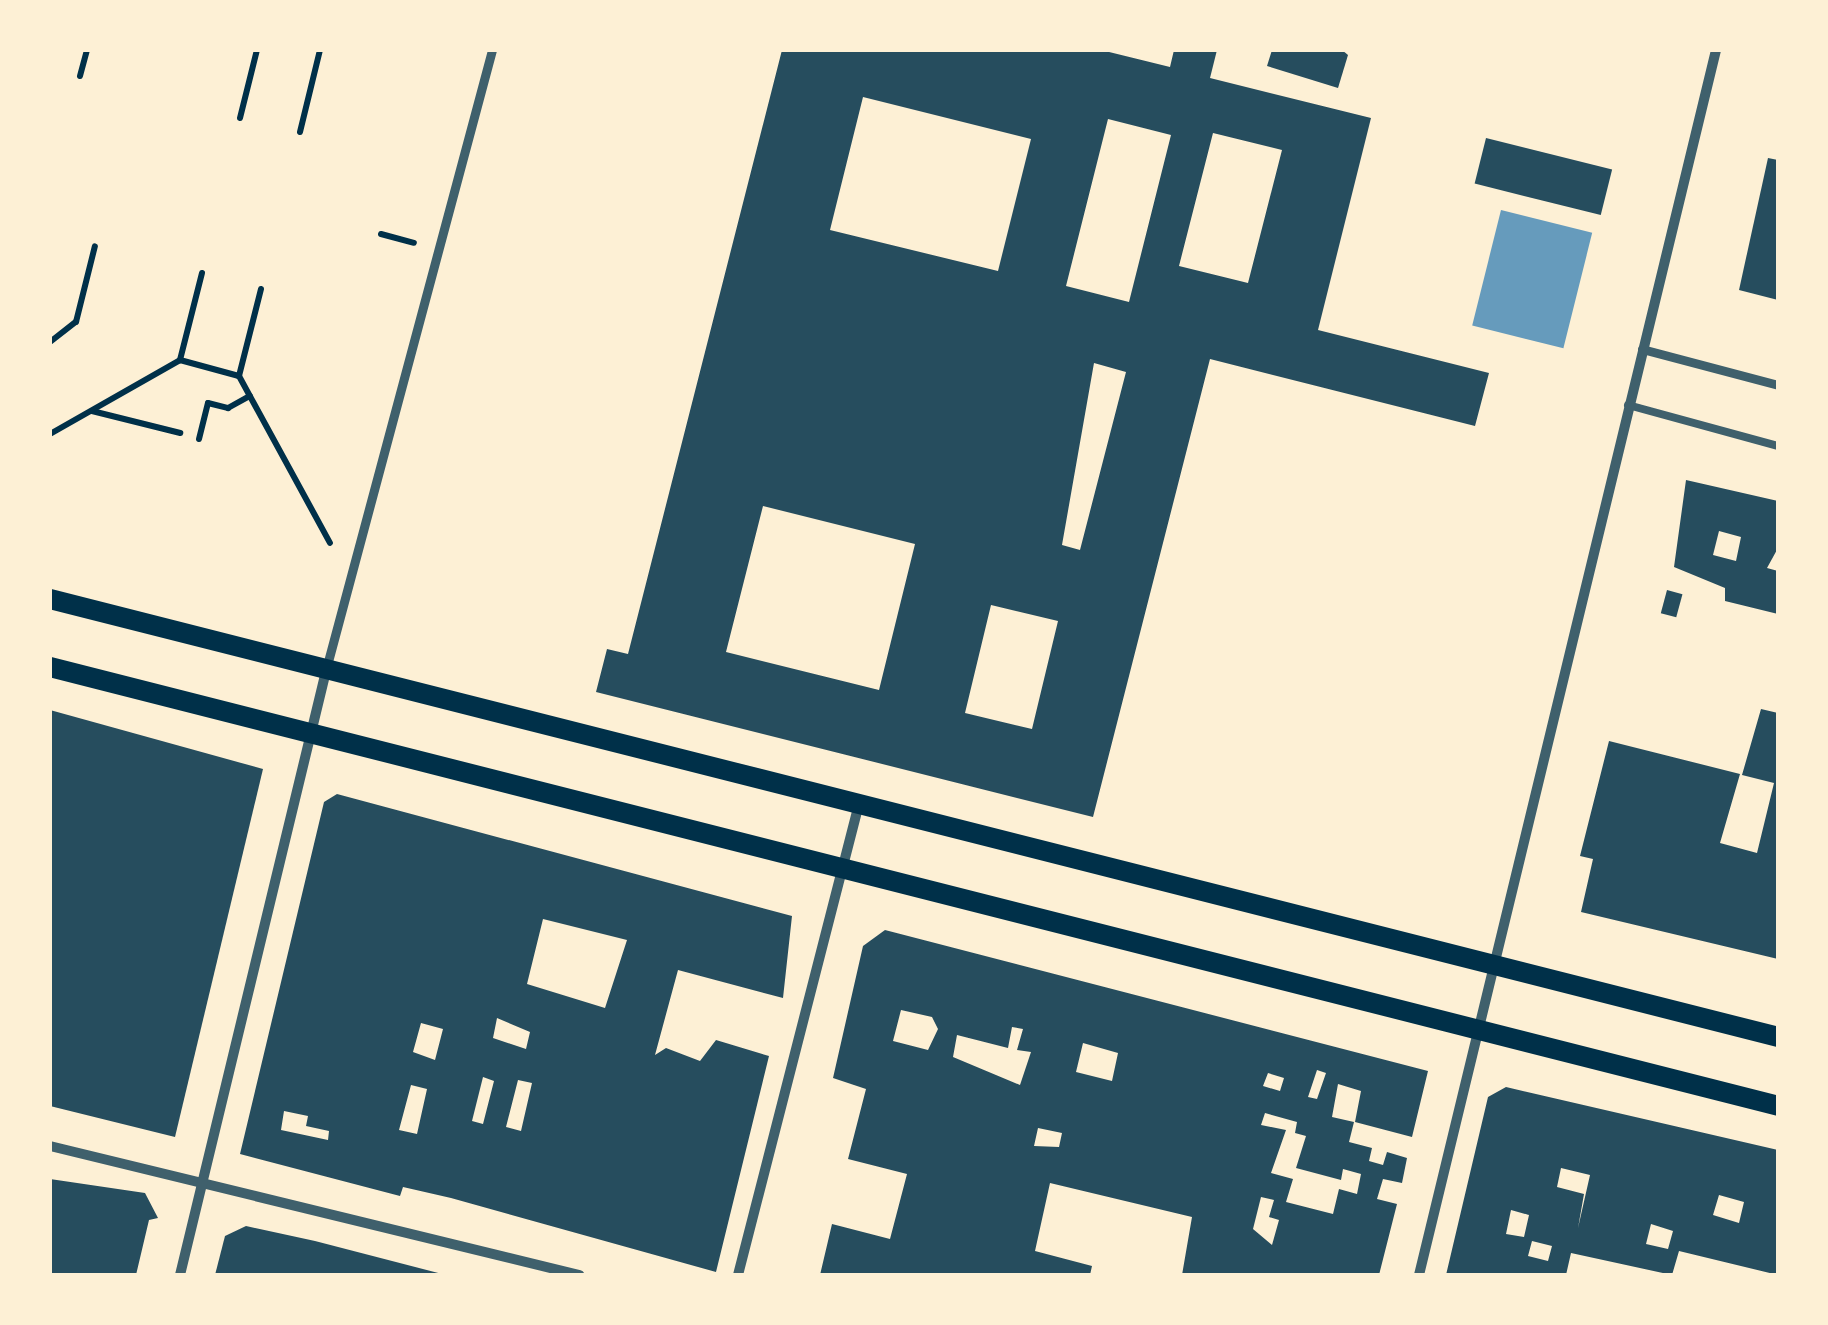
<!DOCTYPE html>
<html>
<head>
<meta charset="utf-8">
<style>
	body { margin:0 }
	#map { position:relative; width:1828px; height:1325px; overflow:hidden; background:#fdf0d5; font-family:Commissioner,sans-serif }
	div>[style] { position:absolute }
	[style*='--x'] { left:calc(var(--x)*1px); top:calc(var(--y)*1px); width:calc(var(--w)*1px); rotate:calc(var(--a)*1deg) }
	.water>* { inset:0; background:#669bbc; transform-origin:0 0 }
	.building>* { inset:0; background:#264d5e; transform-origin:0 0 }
	.path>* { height:6px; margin:-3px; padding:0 3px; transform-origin:3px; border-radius:3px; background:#003049 }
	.service>* { height:8px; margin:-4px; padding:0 4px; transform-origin:4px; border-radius:4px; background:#3f606c }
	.pedestrian>* { height:9px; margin:-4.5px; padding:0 4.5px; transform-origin:4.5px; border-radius:4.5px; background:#3f606c }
	.minor>* { height:10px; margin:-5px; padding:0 5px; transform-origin:5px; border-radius:5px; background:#3f606c }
	.secondary>* { height:20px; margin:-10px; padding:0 10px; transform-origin:10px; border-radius:10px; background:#003049 }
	span { translate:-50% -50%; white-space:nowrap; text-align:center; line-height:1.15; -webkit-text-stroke:9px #fdf0d5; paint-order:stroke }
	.frame { position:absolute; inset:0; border:52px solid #fdf0d5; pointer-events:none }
</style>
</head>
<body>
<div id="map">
	<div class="water">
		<div style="left:1501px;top:210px;width:94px;height:119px;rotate:14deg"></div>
	</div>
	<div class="building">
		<div style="clip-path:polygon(evenodd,782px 50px,1101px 50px,1170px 67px,1174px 50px,1217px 50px,1210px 78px,1371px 118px,1318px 330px,1489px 373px,1475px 426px,1210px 359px,1093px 817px,596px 692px,607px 649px,628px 654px,782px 50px,863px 97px,1031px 139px,998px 271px,830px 230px,863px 97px,782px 50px,1108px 119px,1171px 135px,1129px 302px,1066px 286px,1108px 119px,782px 50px,1213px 133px,1282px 150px,1248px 283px,1179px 266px,1213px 133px,782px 50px,1094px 363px,1126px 372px,1080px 550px,1062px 545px,1094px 363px,782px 50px,763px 506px,915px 544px,879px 690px,726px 652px,763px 506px,782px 50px,991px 605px,1058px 621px,1032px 729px,965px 713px,991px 605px)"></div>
		<div style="clip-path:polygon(1272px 50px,1342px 50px,1348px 55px,1338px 88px,1267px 66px)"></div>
		<div style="left:1486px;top:138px;width:130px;height:47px;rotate:14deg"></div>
		<div style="clip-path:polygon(1768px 158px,1778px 160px,1778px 300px,1739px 290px)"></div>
		<div style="clip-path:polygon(evenodd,1686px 480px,1778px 501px,1778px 548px,1767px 568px,1778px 571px,1778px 614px,1725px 601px,1725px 588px,1674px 567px,1686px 480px,1719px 531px,1741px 537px,1736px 561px,1713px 555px,1719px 531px)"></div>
		<div style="left:1667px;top:590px;width:16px;height:24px;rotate:15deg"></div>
		<div style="clip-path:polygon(1761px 709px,1778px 713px,1778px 959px,1581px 912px,1593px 859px,1580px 856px,1609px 741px,1740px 774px,1720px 843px,1757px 853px,1774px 783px,1742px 775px)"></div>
		<div style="clip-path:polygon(50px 710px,263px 769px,175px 1137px,50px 1106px)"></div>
		<div style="clip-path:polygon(evenodd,337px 794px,792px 916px,783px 998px,678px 970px,655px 1055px,666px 1048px,700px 1061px,716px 1040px,769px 1056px,716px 1272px,451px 1198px,403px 1187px,400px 1196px,240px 1154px,324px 802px,337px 794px,543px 919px,627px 940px,605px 1008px,527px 984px,543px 919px,337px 794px,497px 1018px,530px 1032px,526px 1049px,493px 1038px,497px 1018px,337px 794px,421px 1023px,443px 1029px,435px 1060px,413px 1052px,421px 1023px,337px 794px,483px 1077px,494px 1081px,483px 1124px,472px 1121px,483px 1077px,337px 794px,518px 1080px,532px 1083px,521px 1131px,506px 1127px,518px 1080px,337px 794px,411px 1085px,427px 1089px,417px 1134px,399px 1130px,411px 1085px,337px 794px,284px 1111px,308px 1116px,306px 1126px,329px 1131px,328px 1140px,281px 1130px,284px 1111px)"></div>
		<div style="clip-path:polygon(evenodd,885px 930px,1428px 1071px,1412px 1137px,1355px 1122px,1361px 1091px,1338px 1084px,1332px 1117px,1354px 1122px,1349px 1142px,1372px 1148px,1369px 1161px,1383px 1165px,1387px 1152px,1407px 1158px,1402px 1183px,1383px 1179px,1377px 1199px,1397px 1204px,1379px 1275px,1182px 1275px,1192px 1217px,1050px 1183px,1035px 1251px,1092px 1266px,1090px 1275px,820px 1275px,832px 1224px,890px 1239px,907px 1174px,848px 1159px,866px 1089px,833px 1078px,863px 946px,885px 930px,901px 1010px,932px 1017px,938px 1029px,928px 1050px,893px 1041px,901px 1010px,885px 930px,1012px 1027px,1023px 1029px,1017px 1050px,1031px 1052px,1020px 1085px,953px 1057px,957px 1035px,1008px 1048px,1012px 1027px,885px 930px,1083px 1043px,1118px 1053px,1112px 1081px,1076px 1072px,1083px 1043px,885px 930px,1317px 1070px,1326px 1073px,1317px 1099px,1308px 1097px,1317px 1070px,885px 930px,1268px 1073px,1284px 1078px,1280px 1091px,1263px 1086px,1268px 1073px,885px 930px,1265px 1113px,1297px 1122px,1295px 1133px,1306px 1136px,1296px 1168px,1341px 1180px,1343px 1169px,1361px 1174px,1357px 1194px,1339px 1189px,1333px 1214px,1286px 1202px,1293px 1179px,1271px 1173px,1286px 1130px,1261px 1125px,1265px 1113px,885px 930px,1038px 1128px,1062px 1133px,1059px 1147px,1034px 1146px,1038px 1128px,885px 930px,1261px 1197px,1274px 1200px,1269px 1217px,1279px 1220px,1272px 1245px,1253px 1229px,1261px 1197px)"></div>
		<div style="clip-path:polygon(evenodd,1506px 1087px,1778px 1150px,1778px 1275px,1679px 1251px,1672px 1275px,1571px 1253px,1566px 1275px,1446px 1275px,1488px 1097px,1506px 1087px,1561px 1168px,1590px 1175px,1578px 1228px,1584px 1194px,1557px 1187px,1561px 1168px,1506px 1087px,1719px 1195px,1744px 1202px,1739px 1223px,1713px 1215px,1719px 1195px,1506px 1087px,1511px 1210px,1529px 1215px,1524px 1237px,1506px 1234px,1511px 1210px,1506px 1087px,1651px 1224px,1673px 1231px,1668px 1249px,1646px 1244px,1651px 1224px,1506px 1087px,1532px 1241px,1552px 1246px,1548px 1261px,1528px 1256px,1532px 1241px)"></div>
		<div style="clip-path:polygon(50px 1179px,145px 1193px,158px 1218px,149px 1220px,136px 1275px,50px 1275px)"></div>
		<div style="clip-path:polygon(246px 1226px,315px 1241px,446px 1275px,215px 1275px,225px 1236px)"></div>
	</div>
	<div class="path">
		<div style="--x:80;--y:76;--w:27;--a:-75"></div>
		<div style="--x:240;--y:118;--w:70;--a:-76"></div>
		<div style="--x:300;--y:132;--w:84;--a:-76.3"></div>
		<div style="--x:381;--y:234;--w:34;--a:15"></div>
		<div style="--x:202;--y:273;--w:90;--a:104.2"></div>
		<div style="--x:180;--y:360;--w:61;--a:15.2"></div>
		<div style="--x:261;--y:289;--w:90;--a:104.2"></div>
		<div style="--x:239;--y:376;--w:190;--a:61.4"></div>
		<div style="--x:50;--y:342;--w:33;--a:-38"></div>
		<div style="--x:76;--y:322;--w:78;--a:-76"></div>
		<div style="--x:92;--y:411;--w:91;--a:14"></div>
		<div style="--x:50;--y:434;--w:150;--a:-29.6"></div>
		<div style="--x:199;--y:439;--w:37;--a:-76"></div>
		<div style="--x:208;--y:403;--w:21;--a:14"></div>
		<div style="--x:228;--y:408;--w:25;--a:-29"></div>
	</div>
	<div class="service">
		<div style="--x:1628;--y:405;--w:156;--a:15.3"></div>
	</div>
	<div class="pedestrian">
		<div style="--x:1642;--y:349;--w:141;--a:14.8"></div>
		<div style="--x:326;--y:669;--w:641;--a:-74.99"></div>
	</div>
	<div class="minor">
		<div style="--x:50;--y:1146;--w:545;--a:13.7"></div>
		<div style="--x:180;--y:1275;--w:621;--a:-76.41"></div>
		<div style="--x:738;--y:1275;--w:485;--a:-75.6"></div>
		<div style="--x:1419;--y:1275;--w:1260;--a:-76.37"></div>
	</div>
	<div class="secondary">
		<div style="--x:50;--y:599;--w:1783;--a:14.22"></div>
		<div style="--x:50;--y:667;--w:1783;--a:14.25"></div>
	</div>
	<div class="frame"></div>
</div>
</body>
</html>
